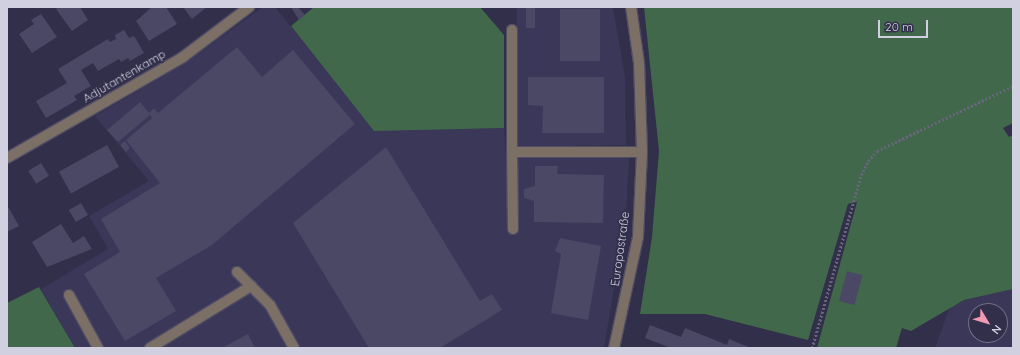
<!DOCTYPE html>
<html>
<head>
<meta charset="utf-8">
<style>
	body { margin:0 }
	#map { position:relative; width:1020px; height:355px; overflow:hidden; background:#322f4a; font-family:Quicksand,sans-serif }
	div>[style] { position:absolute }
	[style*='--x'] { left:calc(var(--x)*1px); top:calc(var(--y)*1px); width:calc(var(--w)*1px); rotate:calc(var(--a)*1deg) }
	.built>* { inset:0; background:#3a3758 }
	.green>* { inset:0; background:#41684b }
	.building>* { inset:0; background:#4a4864; transform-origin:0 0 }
	.path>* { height:2.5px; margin-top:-1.25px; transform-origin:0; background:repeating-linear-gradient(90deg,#68667d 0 2px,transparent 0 4px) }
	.roads { filter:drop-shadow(1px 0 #4f4c65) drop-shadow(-1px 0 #4f4c65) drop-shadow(0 1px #4f4c65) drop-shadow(0 -1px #4f4c65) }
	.minor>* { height:10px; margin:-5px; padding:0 5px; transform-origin:5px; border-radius:5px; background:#7c6f66 }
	span { translate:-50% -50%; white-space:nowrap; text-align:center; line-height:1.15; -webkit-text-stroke:3.5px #322f4a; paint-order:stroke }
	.street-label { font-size:12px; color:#d1d0e1 }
	.frame { position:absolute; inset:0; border:8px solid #d1d0e1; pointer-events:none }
	.north { position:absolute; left:968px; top:303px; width:40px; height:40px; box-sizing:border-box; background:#322f4a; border:1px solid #726f86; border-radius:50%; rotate:128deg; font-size:11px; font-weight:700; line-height:16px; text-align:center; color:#d1d0e1 }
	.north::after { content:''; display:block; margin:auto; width:14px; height:18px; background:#f09ab6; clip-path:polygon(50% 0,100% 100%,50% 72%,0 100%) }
	.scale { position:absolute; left:878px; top:20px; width:50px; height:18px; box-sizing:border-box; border:2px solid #d1d0e1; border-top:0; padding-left:5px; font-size:12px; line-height:14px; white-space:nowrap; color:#d1d0e1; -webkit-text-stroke:3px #322f4a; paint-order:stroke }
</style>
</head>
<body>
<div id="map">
	<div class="built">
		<div style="clip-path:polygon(263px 7px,275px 7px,374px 130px,504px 128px,506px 156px,629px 158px,626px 217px,604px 348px,75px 348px,41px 289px,108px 249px,89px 216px,149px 181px,95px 116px,184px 64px)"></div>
		<div style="clip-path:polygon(517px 7px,613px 8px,625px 76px,626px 145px,517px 147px)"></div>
		<div style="clip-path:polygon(evenodd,1013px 289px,1013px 348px,935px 348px,949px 309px,964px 300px,1013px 289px,976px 311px,1000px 311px,1000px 335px,976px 335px,976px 311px)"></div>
	</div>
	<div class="green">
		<div style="clip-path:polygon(314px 7px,480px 7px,504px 35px,504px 128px,374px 131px,291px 26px)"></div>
		<div style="clip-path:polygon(644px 7px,1013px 7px,1013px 123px,1003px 128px,1009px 137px,1013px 135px,1013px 289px,964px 300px,911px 331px,902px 328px,896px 348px,817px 348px,857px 202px,848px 204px,808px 340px,705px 314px,640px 314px,652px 237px,659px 151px)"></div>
		<div style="clip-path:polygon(39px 287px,75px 348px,7px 348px,7px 303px)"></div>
	</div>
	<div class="building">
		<div style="clip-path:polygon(59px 7px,80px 7px,88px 20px,72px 31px,56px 9px)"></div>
		<div style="clip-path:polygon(152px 7px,166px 7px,177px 24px,149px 41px,136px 21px)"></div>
		<div style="clip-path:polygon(183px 7px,207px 7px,192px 19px)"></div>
		<div style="clip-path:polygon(291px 7px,298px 7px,305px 15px,299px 20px)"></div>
		<div style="left:526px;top:7px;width:9px;height:21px"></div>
		<div style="left:560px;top:9px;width:40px;height:52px"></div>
		<div style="clip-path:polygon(41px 14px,57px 37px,32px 53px,19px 34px,34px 24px,31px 20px)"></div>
		<div style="clip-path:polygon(124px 30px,129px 38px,134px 36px,144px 53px,130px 61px,128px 58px,121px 62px,119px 59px,98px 71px,93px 63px,81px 70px,91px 86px,74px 96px,77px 100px,46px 118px,36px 101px,67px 83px,58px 69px,108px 39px,110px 42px,116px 39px,115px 35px)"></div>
		<div style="clip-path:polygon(237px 47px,262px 77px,293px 50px,355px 124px,212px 245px,156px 278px,176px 311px,125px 341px,84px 274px,120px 252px,101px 219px,160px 183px,126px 140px,152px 118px,150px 115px,118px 142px,107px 130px,140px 102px,149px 113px,154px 108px,158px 113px)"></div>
		<div style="clip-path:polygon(528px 77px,604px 77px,604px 133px,542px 133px,543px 106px,528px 105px)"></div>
		<div style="clip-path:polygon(125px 141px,130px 148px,126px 152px,120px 145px)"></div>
		<div style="left:107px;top:145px;width:25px;height:55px;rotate:61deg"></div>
		<div style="clip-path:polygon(386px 147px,480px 301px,492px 294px,502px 310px,440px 348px,369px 348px,293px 223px)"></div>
		<div style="left:41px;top:163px;width:15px;height:15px;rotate:58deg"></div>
		<div style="clip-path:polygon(535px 166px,558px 166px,557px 174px,604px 175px,603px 223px,534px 222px,534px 201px,524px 198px,524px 189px,535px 186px)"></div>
		<div style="left:81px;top:203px;width:14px;height:14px;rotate:60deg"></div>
		<div style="clip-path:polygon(7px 205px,19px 226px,7px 232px)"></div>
		<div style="clip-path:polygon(61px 224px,73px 243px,84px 236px,92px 249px,47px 267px,32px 242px)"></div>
		<div style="clip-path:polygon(560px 238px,601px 246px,588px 320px,551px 313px,561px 254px,555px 251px)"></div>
		<div style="left:847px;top:271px;width:16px;height:31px;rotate:15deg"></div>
		<div style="clip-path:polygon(650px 325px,681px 337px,685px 328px,727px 345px,729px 339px,751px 348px,671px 348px,645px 338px)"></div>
		<div style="clip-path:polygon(248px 334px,255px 348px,222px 348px)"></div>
	</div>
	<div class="path">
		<div style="--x:812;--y:348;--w:180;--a:-74.2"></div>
		<div style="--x:861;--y:175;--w:16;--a:-63"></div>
		<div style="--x:868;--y:161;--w:13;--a:-48"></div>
		<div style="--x:877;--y:151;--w:151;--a:-25.5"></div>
	</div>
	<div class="roads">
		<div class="minor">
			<div style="--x:512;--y:30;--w:122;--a:90"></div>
			<div style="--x:7;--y:158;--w:203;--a:-29.8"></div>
			<div style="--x:183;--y:57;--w:83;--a:-37.1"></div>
			<div style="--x:513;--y:229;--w:77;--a:-90.7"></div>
			<div style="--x:512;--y:152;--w:130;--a:0"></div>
			<div style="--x:237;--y:272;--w:47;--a:45"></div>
			<div style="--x:270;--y:305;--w:49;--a:60.8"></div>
			<div style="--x:69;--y:295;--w:60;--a:61.3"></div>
			<div style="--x:150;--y:348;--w:119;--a:-31.5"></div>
			<div style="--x:614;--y:348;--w:114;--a:-77.8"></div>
			<div style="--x:638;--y:237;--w:85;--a:-87.3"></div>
			<div style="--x:642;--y:152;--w:89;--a:-91.9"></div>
			<div style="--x:639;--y:63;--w:57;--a:-98.1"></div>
		</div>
	</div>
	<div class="street-label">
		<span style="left:124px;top:76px;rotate:-30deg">Adjutantenkamp</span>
		<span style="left:620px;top:249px;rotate:-82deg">Europastraße</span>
	</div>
	<div class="frame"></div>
	<div class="north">N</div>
	<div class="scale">20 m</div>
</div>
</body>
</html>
